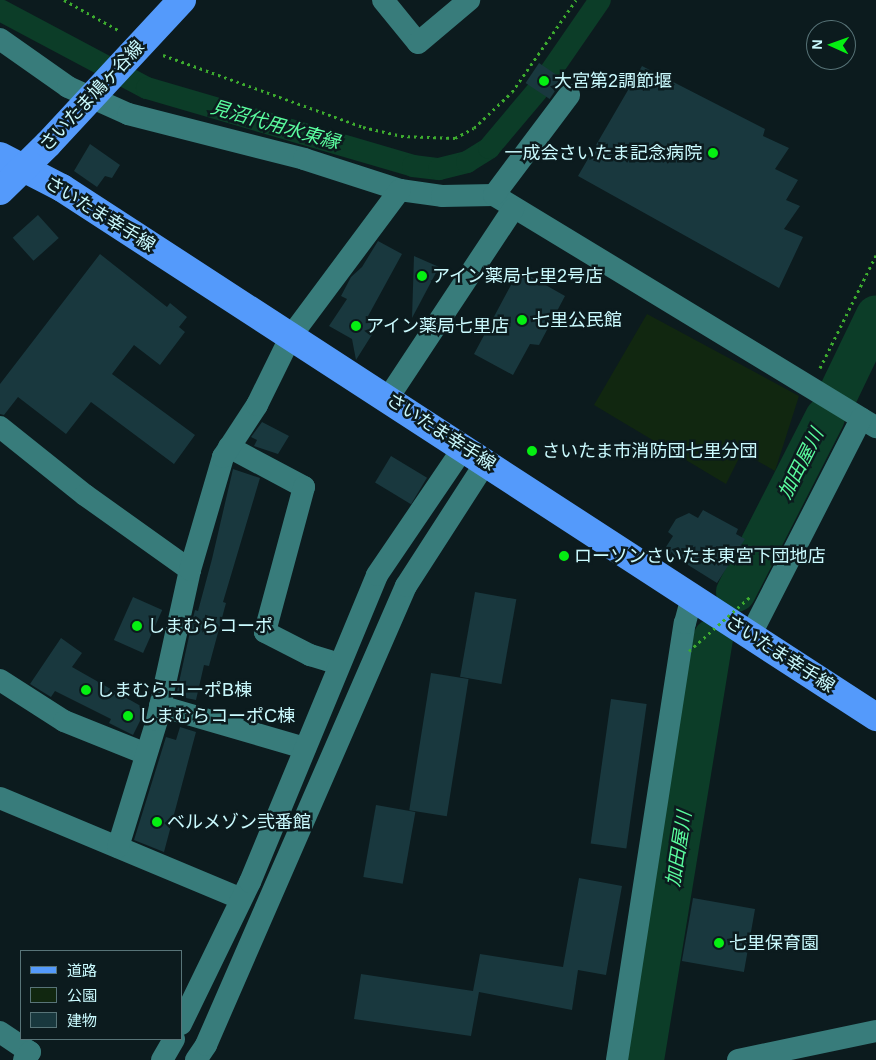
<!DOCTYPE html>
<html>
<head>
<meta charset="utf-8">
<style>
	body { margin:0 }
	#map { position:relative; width:876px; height:1060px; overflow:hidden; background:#0c1b1e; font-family:Arial,"Noto Sans JP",sans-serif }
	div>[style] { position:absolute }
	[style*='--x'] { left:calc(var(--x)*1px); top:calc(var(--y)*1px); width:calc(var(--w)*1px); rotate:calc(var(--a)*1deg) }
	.green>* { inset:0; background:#112710 }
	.canal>* { height:22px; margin:-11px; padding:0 11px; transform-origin:11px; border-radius:11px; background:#0c3d28 }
	.river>* { height:40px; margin:-20px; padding:0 20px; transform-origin:20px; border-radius:20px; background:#0c3d28 }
	.building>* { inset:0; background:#19383e; transform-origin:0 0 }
	.path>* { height:3px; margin-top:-1.5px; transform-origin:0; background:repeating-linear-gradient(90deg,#3dac2f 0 2.5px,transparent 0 6.5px) }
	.minor>* { height:22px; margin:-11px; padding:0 11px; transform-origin:11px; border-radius:11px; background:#387c7b }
	.major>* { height:28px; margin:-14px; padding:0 14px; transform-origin:14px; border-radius:14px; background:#549afb }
	.path-bridge>* { height:3px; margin-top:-1.5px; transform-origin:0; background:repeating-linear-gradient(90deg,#3dac2f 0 2.5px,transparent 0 6.5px) }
	.dots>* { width:14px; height:14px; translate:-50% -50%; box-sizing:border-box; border:2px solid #0c1b1e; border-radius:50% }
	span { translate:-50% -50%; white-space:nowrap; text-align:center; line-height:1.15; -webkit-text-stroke:5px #0c1b1e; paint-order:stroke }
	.poi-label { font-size:18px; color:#cafafe }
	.left { translate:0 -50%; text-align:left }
	.right { translate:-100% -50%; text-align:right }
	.street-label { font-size:18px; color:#cafafe }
	.water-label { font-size:19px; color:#5afc9e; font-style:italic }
	.legend { position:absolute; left:20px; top:950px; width:162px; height:90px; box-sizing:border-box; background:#0c1b1e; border:1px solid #587478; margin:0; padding:6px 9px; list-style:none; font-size:15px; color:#cafafe }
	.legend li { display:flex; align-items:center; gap:10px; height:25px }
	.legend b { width:25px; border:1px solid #587478 }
	.north { position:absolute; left:806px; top:20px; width:50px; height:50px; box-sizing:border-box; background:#0c1b1e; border:1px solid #587478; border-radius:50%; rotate:272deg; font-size:14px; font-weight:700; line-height:20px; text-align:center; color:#cafafe }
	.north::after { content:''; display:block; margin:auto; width:18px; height:22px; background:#05ef12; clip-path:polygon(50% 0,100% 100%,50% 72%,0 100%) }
</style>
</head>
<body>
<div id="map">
	<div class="green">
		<div style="clip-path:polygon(647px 314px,799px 396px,775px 471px,742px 452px,726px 484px,594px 405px)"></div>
	</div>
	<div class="canal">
		<div style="--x:0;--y:10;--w:166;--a:28"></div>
		<div style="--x:147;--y:88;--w:277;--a:16.3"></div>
		<div style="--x:413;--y:166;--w:26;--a:7"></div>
		<div style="--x:439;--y:169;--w:29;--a:-14"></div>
		<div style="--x:467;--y:162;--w:26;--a:-32"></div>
		<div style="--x:489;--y:148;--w:75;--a:-49.9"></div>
		<div style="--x:551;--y:71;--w:86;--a:-55.4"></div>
	</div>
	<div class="river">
		<div style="--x:839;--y:392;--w:85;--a:-64.3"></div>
		<div style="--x:736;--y:592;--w:196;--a:-63"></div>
		<div style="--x:644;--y:1060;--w:427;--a:-80.7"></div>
	</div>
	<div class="building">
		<div style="left:539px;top:63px;width:29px;height:24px;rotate:34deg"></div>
		<div style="clip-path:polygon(642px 66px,765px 129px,763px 136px,789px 148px,775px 169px,798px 180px,786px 200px,800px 206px,784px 229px,803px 237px,779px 288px,578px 176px)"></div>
		<div style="clip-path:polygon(90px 144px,120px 165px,112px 178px,105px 176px,97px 187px,74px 171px)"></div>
		<div style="left:38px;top:215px;width:31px;height:34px;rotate:48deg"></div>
		<div style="clip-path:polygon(378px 241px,402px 254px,367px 318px,378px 325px,356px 360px,352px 339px,329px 326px,347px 299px,341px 296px,351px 277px,362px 267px)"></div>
		<div style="clip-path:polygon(100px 254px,167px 307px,170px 303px,187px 317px,179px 327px,185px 332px,160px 365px,134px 345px,112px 374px,195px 435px,174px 464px,91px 402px,66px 434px,18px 397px,4px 415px,0 414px,0 384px)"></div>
		<div style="clip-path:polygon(414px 256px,439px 267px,412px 318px)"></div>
		<div style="clip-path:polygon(519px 270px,565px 296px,539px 345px,530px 344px,513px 375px,474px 354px)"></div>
		<div style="clip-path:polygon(262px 422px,289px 436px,278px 454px,254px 446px,257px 440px,251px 437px)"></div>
		<div style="left:391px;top:456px;width:42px;height:31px;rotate:31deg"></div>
		<div style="clip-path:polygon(233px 469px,260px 478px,223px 602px,226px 603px,209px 666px,204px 665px,196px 700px,176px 696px,193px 618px,195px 610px,198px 611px,212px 559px)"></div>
		<div style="clip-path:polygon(703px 510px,738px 529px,736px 534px,745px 539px,717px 583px,664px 550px,673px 536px,668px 532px,676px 519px,689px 513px,698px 518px)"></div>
		<div style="left:475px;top:592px;width:42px;height:86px;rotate:10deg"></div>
		<div style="left:133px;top:597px;width:32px;height:47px;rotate:24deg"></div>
		<div style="clip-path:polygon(61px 638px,82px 653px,72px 667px,146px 709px,133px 735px,109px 723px,111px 719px,55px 691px,51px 697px,30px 684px)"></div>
		<div style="left:431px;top:673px;width:38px;height:139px;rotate:9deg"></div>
		<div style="left:611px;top:699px;width:36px;height:146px;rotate:8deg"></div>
		<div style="clip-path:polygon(180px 727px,196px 732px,164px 852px,134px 840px,166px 737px,176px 740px)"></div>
		<div style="left:376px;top:805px;width:40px;height:73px;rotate:10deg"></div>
		<div style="clip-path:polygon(579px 878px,622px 886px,606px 975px,578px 970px,572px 1010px,479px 992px,471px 1036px,354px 1019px,361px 974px,473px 991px,480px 954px,563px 967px)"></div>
		<div style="left:693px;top:898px;width:63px;height:64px;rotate:10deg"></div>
	</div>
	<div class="path">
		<div style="--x:64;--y:0;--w:64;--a:29"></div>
		<div style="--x:163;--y:55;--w:213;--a:19.8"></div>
		<div style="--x:363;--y:127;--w:39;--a:13"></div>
		<div style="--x:401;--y:136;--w:54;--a:2.1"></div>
		<div style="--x:455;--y:138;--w:21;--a:-28"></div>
		<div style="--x:474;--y:128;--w:52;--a:-43.5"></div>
		<div style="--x:512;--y:92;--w:112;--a:-55.2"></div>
		<div style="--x:820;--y:368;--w:126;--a:-63.6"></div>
	</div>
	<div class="minor">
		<div style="--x:383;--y:0;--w:55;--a:50.9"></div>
		<div style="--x:418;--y:43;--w:67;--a:-40.1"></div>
		<div style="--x:0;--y:39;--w:83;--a:35.2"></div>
		<div style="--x:68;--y:87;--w:66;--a:24.2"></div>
		<div style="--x:128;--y:114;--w:182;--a:14.3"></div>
		<div style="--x:304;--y:159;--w:101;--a:17.9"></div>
		<div style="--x:400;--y:190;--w:42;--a:8.1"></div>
		<div style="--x:442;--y:196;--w:52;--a:-1.1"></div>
		<div style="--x:494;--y:195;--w:447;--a:31.3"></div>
		<div style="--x:494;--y:195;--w:125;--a:-53.1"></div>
		<div style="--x:388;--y:398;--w:227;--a:-56.5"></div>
		<div style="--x:0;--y:427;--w:109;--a:38.7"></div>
		<div style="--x:85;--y:495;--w:129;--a:35.5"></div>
		<div style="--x:229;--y:447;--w:85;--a:28.1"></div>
		<div style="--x:304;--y:487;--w:150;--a:105.1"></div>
		<div style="--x:265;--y:632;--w:51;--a:27.1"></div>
		<div style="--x:310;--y:655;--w:30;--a:17"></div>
		<div style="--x:751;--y:634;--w:242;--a:-62.9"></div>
		<div style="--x:0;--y:680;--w:76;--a:32.6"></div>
		<div style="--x:64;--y:721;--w:88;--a:21.9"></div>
		<div style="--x:160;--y:706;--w:151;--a:16.2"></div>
		<div style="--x:0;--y:798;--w:261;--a:22.7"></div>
		<div style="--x:118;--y:847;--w:133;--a:-72.9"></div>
		<div style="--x:157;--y:720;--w:154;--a:-77.6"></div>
		<div style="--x:190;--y:570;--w:118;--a:-73.7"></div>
		<div style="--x:223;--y:457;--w:62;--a:-56.8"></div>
		<div style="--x:257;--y:405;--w:77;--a:-63.8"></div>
		<div style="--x:291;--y:336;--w:182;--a:-53.3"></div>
		<div style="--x:181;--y:1024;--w:158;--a:-64.1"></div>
		<div style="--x:250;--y:882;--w:332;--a:-67.5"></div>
		<div style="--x:377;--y:575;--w:155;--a:-55.8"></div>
		<div style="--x:0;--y:1032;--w:36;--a:34"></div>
		<div style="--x:30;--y:1052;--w:10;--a:127"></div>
		<div style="--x:162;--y:1060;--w:24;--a:-60"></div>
		<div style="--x:196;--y:1060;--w:18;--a:-56"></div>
		<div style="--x:206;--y:1045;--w:501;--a:-66.46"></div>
		<div style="--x:406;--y:586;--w:148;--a:-57.2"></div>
		<div style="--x:617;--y:1060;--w:442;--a:-81.2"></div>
		<div style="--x:685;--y:623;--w:27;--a:-75"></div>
		<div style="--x:738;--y:1060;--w:141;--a:-11.9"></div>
	</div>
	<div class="major">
		<div style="--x:0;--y:156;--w:70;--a:27.3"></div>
		<div style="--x:62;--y:188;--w:971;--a:33.02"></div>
		<div style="--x:0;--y:191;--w:67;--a:-44.4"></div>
		<div style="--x:48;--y:144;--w:197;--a:-47.1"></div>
	</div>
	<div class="path-bridge">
		<div style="--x:689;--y:651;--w:83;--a:-41.6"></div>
	</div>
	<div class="dots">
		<div style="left:544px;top:81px;background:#05ef12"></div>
		<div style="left:713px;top:153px;background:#05ef12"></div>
		<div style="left:422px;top:276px;background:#05ef12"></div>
		<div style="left:522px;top:320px;background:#05ef12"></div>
		<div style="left:356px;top:326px;background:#05ef12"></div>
		<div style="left:532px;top:451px;background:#05ef12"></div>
		<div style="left:564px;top:556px;background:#05ef12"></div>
		<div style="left:137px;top:626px;background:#05ef12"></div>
		<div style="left:86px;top:690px;background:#05ef12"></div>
		<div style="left:128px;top:716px;background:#05ef12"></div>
		<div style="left:157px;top:822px;background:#05ef12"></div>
		<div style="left:719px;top:943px;background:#05ef12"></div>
	</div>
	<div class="poi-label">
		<span class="left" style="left:554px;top:81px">大宮第2調節堰</span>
		<span class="right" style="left:702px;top:153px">一成会さいたま記念病院</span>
		<span class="left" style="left:432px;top:276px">アイン薬局七里2号店</span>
		<span class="left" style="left:532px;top:320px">七里公民館</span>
		<span class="left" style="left:366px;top:326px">アイン薬局七里店</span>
		<span class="left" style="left:542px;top:451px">さいたま市消防団七里分団</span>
		<span class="left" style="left:574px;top:556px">ローソンさいたま東宮下団地店</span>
		<span class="left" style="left:147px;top:626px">しまむらコーポ</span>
		<span class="left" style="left:96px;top:690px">しまむらコーポB棟</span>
		<span class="left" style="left:138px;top:716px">しまむらコーポC棟</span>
		<span class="left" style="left:167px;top:822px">ベルメゾン弐番館</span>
		<span class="left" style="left:729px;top:943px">七里保育園</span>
	</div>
	<div class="street-label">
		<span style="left:92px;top:96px;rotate:-47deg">さいたま鳩ヶ谷線</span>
		<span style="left:100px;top:214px;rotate:32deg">さいたま幸手線</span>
		<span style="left:441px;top:432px;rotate:33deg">さいたま幸手線</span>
		<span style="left:780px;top:654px;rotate:33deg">さいたま幸手線</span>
	</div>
	<div class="water-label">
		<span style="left:275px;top:125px;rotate:16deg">見沼代用水東縁</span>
		<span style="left:801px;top:464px;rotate:-63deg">加田屋川</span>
		<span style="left:679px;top:849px;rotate:-81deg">加田屋川</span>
	</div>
	<ul class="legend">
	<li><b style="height:6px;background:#549afb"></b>道路</li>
	<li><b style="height:14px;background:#112710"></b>公園</li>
	<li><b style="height:14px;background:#19383e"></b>建物</li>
	</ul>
	<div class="north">N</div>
</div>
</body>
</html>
